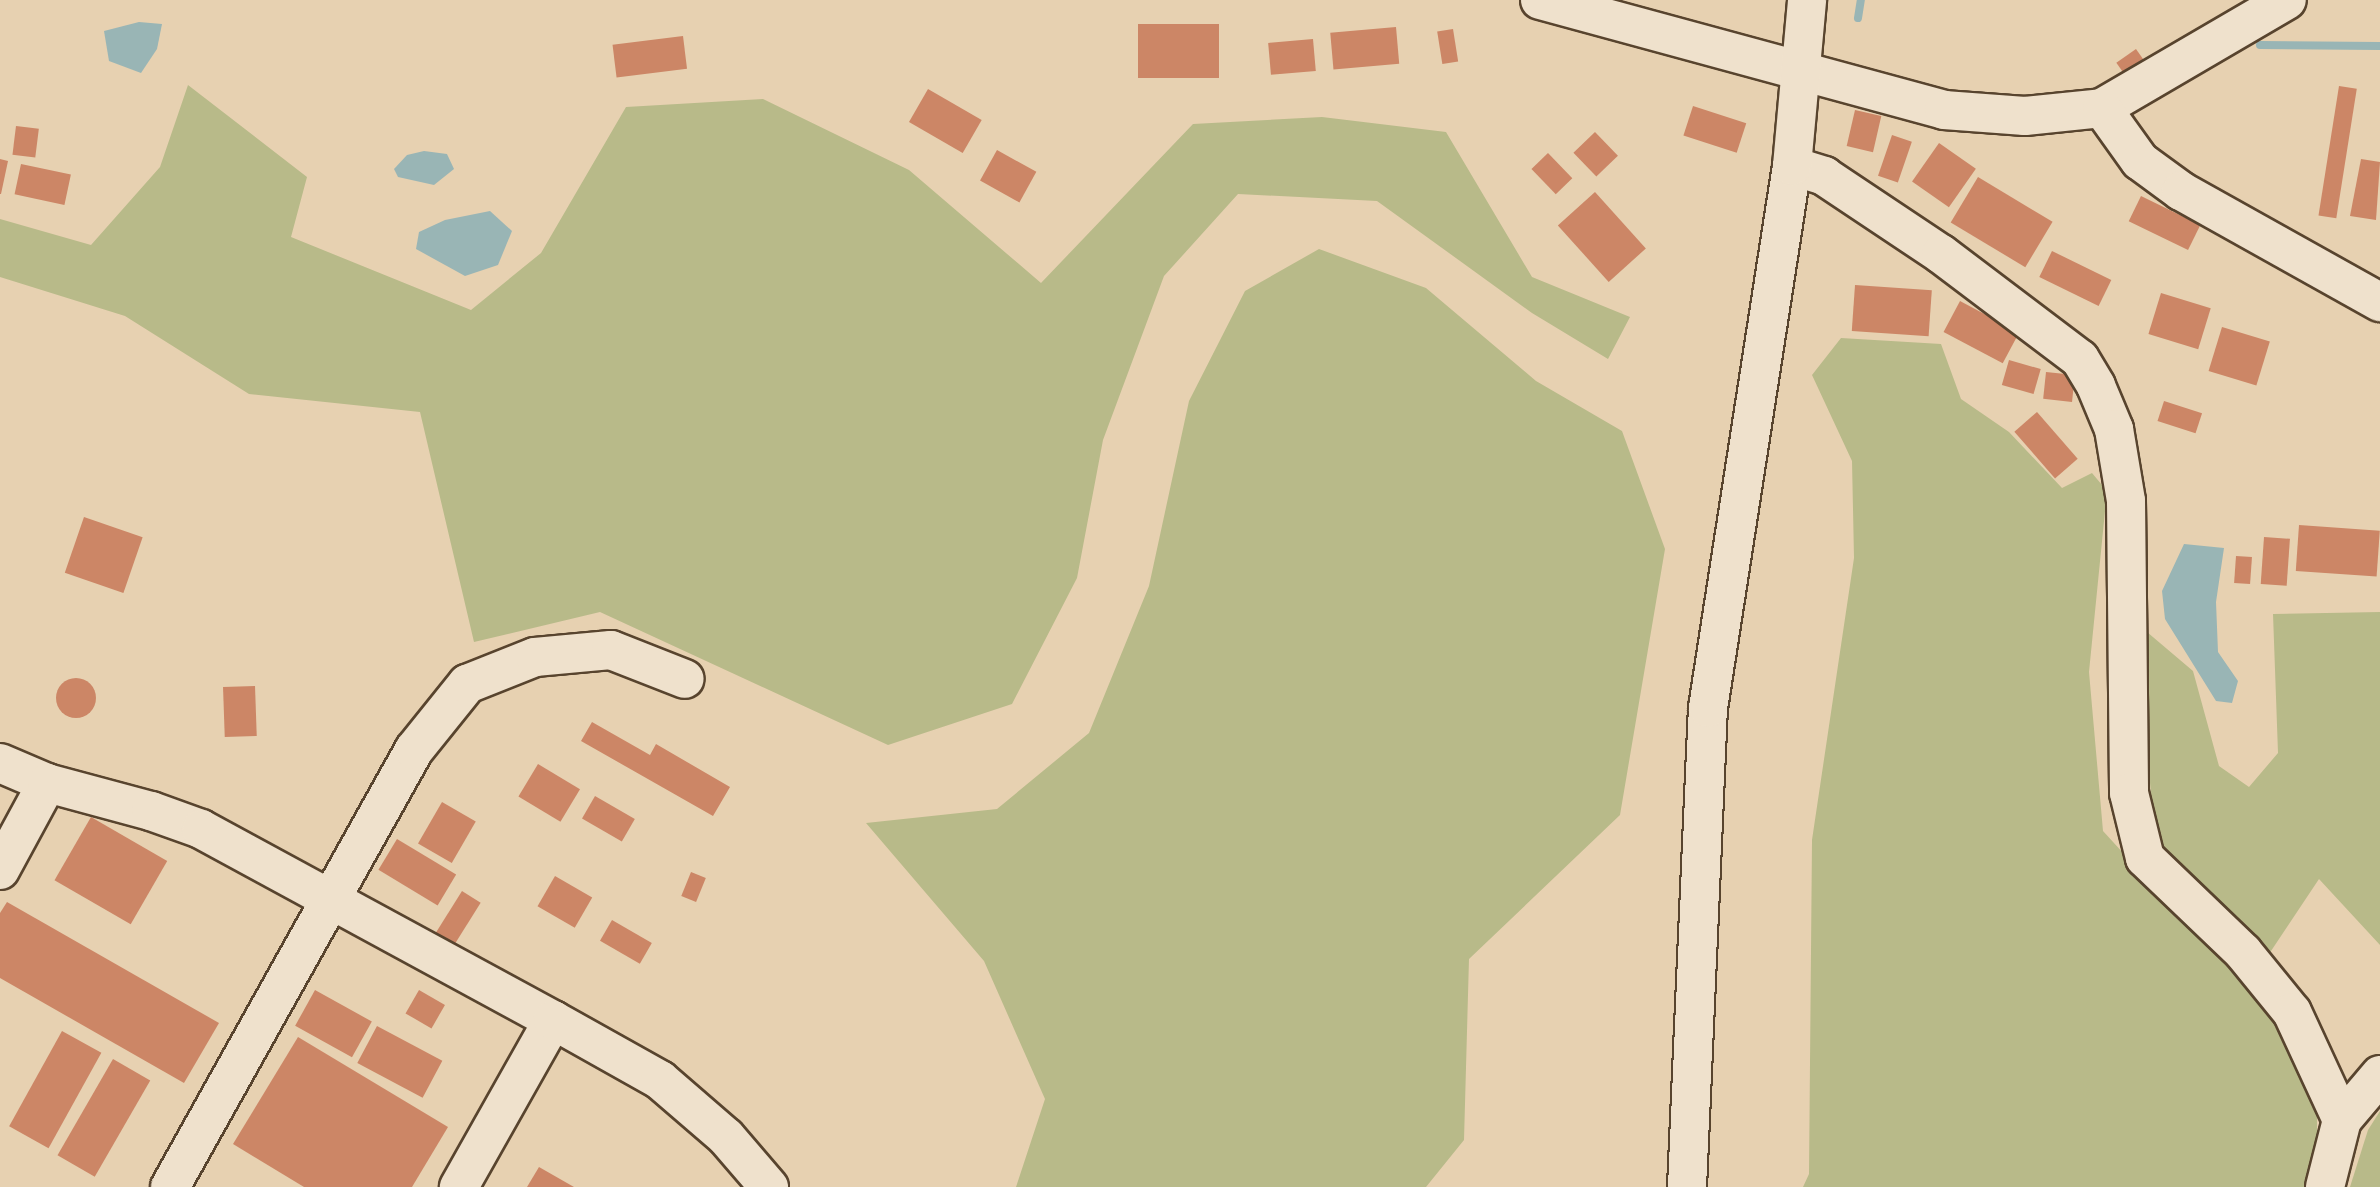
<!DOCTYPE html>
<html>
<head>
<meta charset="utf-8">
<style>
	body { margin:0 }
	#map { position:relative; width:2380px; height:1187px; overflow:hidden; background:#e7d1b1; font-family:"Gentium Book Plus",serif }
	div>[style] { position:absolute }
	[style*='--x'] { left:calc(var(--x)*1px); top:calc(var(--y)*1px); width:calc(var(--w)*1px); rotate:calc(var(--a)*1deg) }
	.green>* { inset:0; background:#b8ba89 }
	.water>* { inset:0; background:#99b5b5 }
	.stream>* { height:8px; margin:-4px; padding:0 4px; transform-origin:4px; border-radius:4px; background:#99b5b5 }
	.building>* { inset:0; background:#cc8666; transform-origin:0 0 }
	.round { border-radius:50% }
	.roads { filter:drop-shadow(2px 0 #58442e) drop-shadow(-2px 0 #58442e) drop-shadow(0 2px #58442e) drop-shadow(0 -2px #58442e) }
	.minor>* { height:38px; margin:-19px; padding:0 19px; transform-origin:19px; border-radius:19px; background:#efe1cc }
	span { translate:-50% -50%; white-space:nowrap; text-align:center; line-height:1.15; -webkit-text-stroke:6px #efe1cc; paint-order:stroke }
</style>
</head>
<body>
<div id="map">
	<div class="green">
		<div style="clip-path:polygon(188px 85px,307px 177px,291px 237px,471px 310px,541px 253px,626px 107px,763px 99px,909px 170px,1041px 283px,1193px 124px,1322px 117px,1446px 132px,1532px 277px,1630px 317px,1608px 359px,1532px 313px,1377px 201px,1238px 194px,1164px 276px,1103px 440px,1077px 578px,1012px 704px,888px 745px,600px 612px,474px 642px,420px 412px,249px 394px,125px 316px,0 277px,0 219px,91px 245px,160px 167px)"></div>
		<div style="clip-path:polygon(1319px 249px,1426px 288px,1536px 381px,1622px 431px,1665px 549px,1620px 815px,1469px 959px,1464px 1140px,1426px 1187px,1016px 1187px,1045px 1099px,984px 961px,866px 823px,997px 809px,1089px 733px,1149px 586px,1189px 401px,1245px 291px)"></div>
		<div style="clip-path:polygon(1841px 338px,1941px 344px,1961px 399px,2009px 432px,2062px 488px,2092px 473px,2107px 491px,2089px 672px,2103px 831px,2274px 1018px,2317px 1115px,2317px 1172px,2311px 1187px,1803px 1187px,1809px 1174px,1812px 840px,1854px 558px,1852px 461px,1812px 375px)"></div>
		<div style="clip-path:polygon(2380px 612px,2380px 945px,2319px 879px,2269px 954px,2155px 843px,2145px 722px,2147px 632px,2193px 671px,2219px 766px,2249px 787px,2278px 753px,2273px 614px)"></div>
		<div style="clip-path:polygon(2380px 1111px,2380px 1187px,2350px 1187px,2368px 1130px)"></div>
	</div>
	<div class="water">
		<div style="clip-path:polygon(139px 22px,162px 24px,157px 49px,141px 73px,109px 61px,104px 31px)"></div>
		<div style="clip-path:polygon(424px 151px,447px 154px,454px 169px,434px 185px,398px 177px,394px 169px,407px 155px)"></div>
		<div style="clip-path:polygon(490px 211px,512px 231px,498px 265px,465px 276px,416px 249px,419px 232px,445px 220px)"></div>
		<div style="clip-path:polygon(2184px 544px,2224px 548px,2216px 602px,2218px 652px,2238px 681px,2232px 703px,2216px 701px,2165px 619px,2162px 591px)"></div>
	</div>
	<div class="stream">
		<div style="--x:1858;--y:18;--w:18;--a:-81"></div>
		<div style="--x:2260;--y:45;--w:120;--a:0.5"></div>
	</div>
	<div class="building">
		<div style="left:1138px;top:24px;width:81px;height:54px"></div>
		<div style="left:1396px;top:27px;width:37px;height:66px;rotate:85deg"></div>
		<div style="left:1453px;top:29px;width:33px;height:16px;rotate:81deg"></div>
		<div style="left:683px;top:36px;width:33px;height:71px;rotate:83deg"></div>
		<div style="left:1313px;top:39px;width:32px;height:45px;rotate:85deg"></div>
		<div style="left:2136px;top:49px;width:19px;height:24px;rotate:55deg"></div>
		<div style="left:2339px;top:86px;width:18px;height:131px;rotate:9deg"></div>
		<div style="left:928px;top:89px;width:62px;height:38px;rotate:30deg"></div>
		<div style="left:1693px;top:106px;width:56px;height:31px;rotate:18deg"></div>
		<div style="left:1855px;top:110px;width:27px;height:37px;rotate:13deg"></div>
		<div style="left:16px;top:126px;width:23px;height:29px;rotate:7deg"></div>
		<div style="left:1595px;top:132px;width:33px;height:30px;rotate:46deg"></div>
		<div style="left:1892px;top:135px;width:21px;height:43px;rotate:19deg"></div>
		<div style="left:1939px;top:143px;width:45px;height:47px;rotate:35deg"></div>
		<div style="left:997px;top:150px;width:45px;height:35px;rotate:29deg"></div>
		<div style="left:1548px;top:153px;width:35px;height:23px;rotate:46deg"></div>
		<div style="clip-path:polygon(0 159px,8px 161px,1px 194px,0 194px)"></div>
		<div style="clip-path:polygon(2361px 159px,2380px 162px,2376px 220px,2350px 216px)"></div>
		<div style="left:21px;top:164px;width:51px;height:31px;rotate:12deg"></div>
		<div style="left:1978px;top:177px;width:87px;height:53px;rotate:31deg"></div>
		<div style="left:1595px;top:192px;width:76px;height:50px;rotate:48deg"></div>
		<div style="left:2141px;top:196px;width:66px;height:28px;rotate:26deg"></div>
		<div style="left:2052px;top:251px;width:66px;height:29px;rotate:26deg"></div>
		<div style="left:1855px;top:285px;width:77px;height:46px;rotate:4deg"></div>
		<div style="left:2161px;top:293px;width:52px;height:43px;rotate:17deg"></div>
		<div style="left:1960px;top:301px;width:67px;height:35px;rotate:28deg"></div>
		<div style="left:2222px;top:327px;width:50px;height:46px;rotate:17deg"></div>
		<div style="left:2009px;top:360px;width:33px;height:26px;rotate:16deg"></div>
		<div style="left:2046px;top:372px;width:29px;height:27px;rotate:6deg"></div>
		<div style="left:2164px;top:401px;width:40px;height:21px;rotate:18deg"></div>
		<div style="left:2037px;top:412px;width:62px;height:30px;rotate:49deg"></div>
		<div style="left:84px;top:517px;width:62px;height:59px;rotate:19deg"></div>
		<div style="left:2299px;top:525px;width:81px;height:46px;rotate:4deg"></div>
		<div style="left:2264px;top:537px;width:26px;height:47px;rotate:4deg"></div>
		<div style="left:2236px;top:556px;width:16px;height:27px;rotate:4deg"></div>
		<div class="round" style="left:56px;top:678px;width:40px;height:40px"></div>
		<div style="left:255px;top:686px;width:50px;height:32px;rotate:88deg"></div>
		<div style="clip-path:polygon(592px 722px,650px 755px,656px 744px,730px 787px,713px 816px,581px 741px)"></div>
		<div style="left:538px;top:764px;width:49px;height:38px;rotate:31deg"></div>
		<div style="left:595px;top:796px;width:46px;height:26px;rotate:30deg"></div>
		<div style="left:442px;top:802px;width:39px;height:48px;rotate:30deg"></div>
		<div style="left:91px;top:817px;width:88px;height:73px;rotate:30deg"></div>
		<div style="left:397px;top:839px;width:69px;height:36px;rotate:31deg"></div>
		<div style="left:691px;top:872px;width:16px;height:26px;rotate:22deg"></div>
		<div style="left:555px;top:876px;width:43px;height:35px;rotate:30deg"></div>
		<div style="left:462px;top:891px;width:22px;height:52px;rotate:32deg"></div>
		<div style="clip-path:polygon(7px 902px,219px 1023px,184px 1083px,0 978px,0 913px)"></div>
		<div style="left:612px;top:920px;width:46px;height:24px;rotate:30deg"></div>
		<div style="left:315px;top:990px;width:65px;height:41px;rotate:29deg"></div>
		<div style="left:419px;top:990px;width:30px;height:27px;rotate:30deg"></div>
		<div style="left:377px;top:1026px;width:74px;height:42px;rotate:28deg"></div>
		<div style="left:62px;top:1031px;width:45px;height:109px;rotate:29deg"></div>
		<div style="clip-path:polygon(298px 1037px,448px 1127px,412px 1187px,304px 1187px,233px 1144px)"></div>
		<div style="left:113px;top:1059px;width:43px;height:111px;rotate:30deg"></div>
		<div style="clip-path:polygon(539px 1167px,574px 1187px,527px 1187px)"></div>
	</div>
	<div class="roads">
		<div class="minor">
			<div style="--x:1540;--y:0;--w:419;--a:15.2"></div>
			<div style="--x:1944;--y:110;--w:81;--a:4.2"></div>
			<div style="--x:2025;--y:116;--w:77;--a:-5.9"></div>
			<div style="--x:2102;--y:108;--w:214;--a:-30.3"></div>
			<div style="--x:2102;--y:108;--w:65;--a:54.4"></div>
			<div style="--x:2140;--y:161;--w:51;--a:36.2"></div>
			<div style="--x:2181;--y:191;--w:228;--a:29.2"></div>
			<div style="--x:1792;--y:166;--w:34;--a:17"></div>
			<div style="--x:1824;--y:176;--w:141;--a:33.7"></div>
			<div style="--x:1941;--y:254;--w:174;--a:37.1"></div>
			<div style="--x:2080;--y:359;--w:31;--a:59"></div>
			<div style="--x:2096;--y:386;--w:47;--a:67.3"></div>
			<div style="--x:2114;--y:429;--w:73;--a:80.5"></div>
			<div style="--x:2126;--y:501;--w:292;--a:89.4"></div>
			<div style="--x:2129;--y:793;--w:67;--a:76.2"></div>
			<div style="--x:2145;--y:858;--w:136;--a:43.8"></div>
			<div style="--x:2243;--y:952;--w:77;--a:50.8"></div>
			<div style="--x:2292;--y:1012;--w:119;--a:65.2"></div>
			<div style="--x:0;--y:763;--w:51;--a:23.1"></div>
			<div style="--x:0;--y:870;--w:99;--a:-61.6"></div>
			<div style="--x:47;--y:783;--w:108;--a:15.1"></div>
			<div style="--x:151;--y:811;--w:53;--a:19.8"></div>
			<div style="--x:201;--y:829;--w:400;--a:28.5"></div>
			<div style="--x:553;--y:1020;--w:192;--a:119.4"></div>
			<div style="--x:553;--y:1020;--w:123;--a:29.3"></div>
			<div style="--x:660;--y:1080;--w:87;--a:40.8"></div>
			<div style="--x:726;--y:1137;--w:66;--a:49.3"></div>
			<div style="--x:170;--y:1187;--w:501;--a:-60.82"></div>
			<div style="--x:414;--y:750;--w:85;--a:-51.2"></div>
			<div style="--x:467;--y:684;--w:73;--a:-21.7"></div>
			<div style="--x:535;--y:657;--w:76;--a:-5.3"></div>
			<div style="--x:611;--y:650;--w:79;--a:21.4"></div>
			<div style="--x:1687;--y:1187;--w:479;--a:-87.5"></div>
			<div style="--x:1708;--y:708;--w:548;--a:-81.19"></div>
			<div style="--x:1792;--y:166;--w:167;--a:-84.8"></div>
			<div style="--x:2325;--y:1187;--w:69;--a:-75.8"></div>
			<div style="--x:2342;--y:1120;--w:59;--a:-49.8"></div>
		</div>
	</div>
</div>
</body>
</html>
